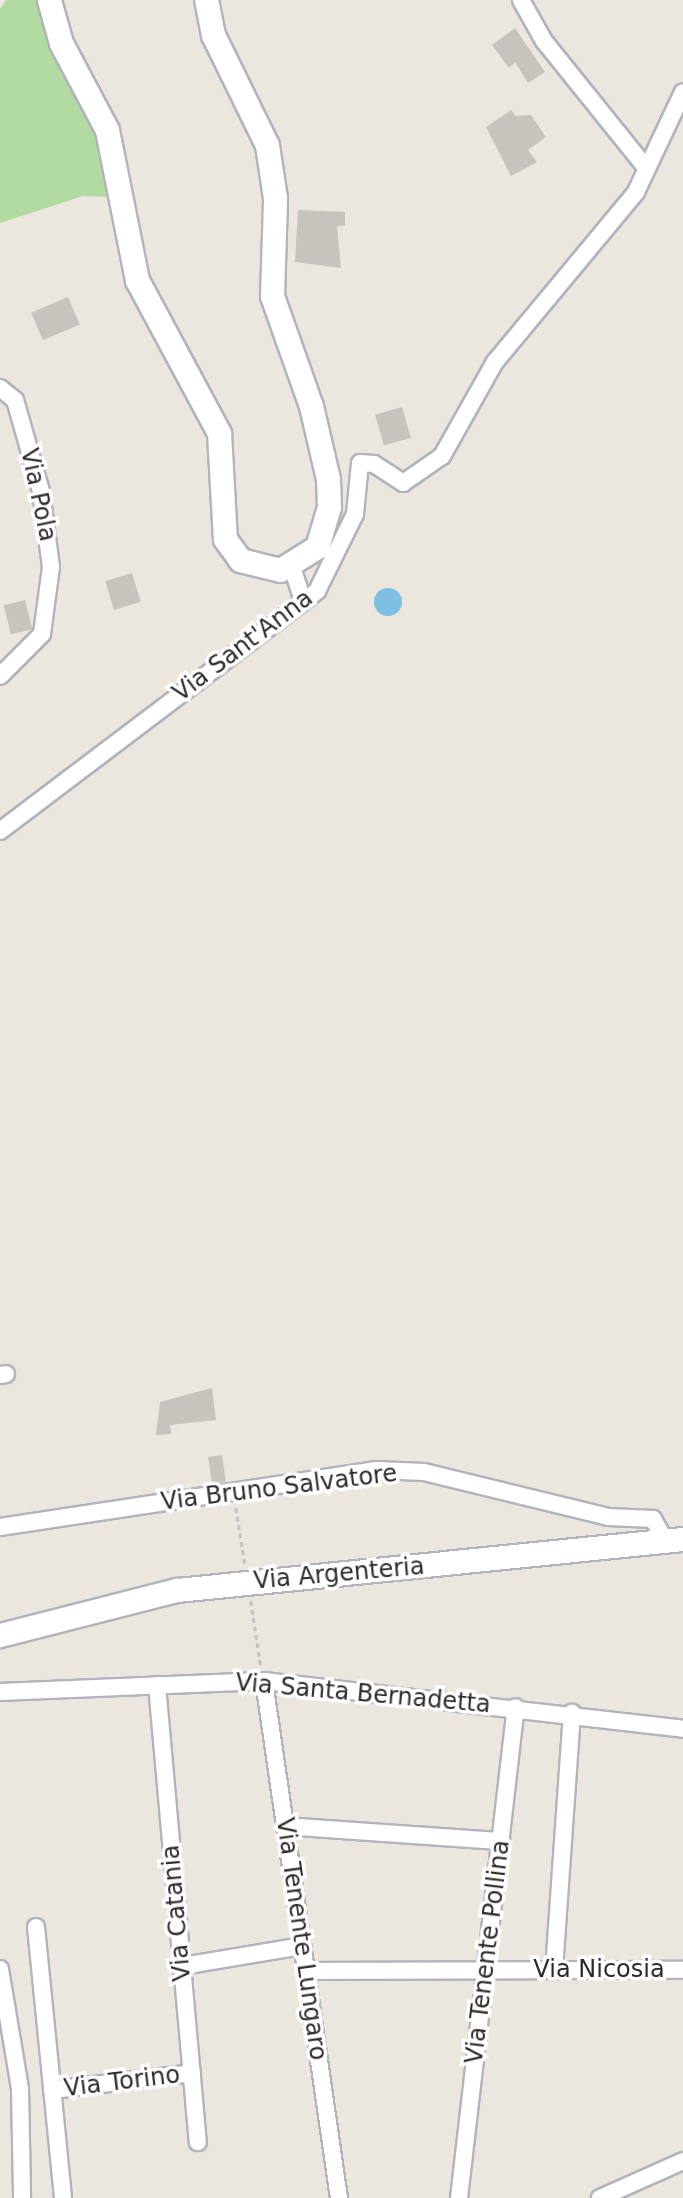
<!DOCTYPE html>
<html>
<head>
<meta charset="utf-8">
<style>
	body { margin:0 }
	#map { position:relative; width:683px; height:2198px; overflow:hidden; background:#ebe6de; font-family:"DejaVu Sans",sans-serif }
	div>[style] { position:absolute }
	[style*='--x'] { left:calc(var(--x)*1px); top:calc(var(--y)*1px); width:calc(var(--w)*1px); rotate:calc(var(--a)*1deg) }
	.green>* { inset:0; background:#b1dba1 }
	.water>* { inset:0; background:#7ec0e1 }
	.round { border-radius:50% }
	.building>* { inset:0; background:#c7c4bd; transform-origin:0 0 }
	.path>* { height:2.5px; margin-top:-1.25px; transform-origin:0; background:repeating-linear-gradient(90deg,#c4c4c4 0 5px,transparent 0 8.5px) }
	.roads { filter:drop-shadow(2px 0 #b2b4bd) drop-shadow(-2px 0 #b2b4bd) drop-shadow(0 2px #b2b4bd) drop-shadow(0 -2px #b2b4bd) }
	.minor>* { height:16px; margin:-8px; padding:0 8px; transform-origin:8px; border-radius:8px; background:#fff }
	.secondary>* { height:23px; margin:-11.5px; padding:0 11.5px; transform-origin:11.5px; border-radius:11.5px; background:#fff }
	span { translate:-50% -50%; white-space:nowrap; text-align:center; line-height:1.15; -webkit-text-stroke:7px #fff; paint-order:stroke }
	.street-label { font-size:24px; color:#2b2b2b }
</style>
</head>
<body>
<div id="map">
	<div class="green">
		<div style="clip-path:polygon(6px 0,39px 0,50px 45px,99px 133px,108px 197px,83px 196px,0 223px,0 9px)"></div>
	</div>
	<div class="water">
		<div class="round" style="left:374px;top:588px;width:28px;height:28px"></div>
	</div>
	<div class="building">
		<div style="clip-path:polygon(515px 28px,545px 72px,528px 83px,515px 62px,509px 68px,492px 45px)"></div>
		<div style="clip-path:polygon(511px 110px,516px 116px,531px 115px,546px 137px,528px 150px,537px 162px,511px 176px,486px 127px)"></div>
		<div style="clip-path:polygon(298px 210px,345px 212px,345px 226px,337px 226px,341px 268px,295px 262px)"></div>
		<div style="left:68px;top:297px;width:30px;height:40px;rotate:67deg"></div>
		<div style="left:402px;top:407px;width:32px;height:28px;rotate:74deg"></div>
		<div style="left:132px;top:573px;width:30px;height:28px;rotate:73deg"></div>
		<div style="left:25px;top:600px;width:30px;height:22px;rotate:76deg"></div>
		<div style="clip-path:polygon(212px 1388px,216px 1420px,170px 1425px,171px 1434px,156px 1435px,160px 1402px)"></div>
		<div style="left:222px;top:1455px;width:27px;height:14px;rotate:82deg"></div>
	</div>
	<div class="path">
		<div style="--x:236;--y:1508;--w:57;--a:80.9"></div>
		<div style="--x:251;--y:1601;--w:67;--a:81.4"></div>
	</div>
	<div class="roads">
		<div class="minor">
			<div style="--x:521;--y:0;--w:47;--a:60.7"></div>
			<div style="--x:544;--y:41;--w:164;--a:51.2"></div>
			<div style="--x:0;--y:388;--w:19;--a:39"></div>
			<div style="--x:15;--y:400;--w:95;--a:74.1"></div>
			<div style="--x:41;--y:491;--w:77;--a:82.5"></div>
			<div style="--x:51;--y:567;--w:68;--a:97.7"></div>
			<div style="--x:42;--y:634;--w:59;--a:135"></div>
			<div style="--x:292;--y:567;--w:35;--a:72"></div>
			<div style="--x:0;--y:831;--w:398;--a:-37.1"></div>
			<div style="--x:317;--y:591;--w:86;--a:-63.7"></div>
			<div style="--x:355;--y:514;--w:51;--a:-84.4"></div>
			<div style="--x:360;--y:463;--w:14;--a:4"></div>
			<div style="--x:374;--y:464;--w:35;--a:33"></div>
			<div style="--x:403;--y:483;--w:47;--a:-34.7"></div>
			<div style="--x:442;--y:456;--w:108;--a:-60.6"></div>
			<div style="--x:495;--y:362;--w:221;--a:-50.3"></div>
			<div style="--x:636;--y:192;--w:110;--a:-64.8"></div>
			<div style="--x:0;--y:1375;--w:6;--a:-9"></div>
			<div style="--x:0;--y:1527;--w:381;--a:-8.6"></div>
			<div style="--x:377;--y:1470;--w:47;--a:2.4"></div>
			<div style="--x:424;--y:1472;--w:189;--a:13.7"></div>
			<div style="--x:608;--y:1517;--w:45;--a:2.5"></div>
			<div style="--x:653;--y:1519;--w:26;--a:61"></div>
			<div style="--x:264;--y:1681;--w:522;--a:81.75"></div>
			<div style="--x:157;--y:1685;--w:459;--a:84.9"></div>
			<div style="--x:0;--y:1692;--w:264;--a:-2.4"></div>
			<div style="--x:264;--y:1681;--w:422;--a:6.5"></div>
			<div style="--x:285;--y:1826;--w:217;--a:4"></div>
			<div style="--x:36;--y:1927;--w:272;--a:84.3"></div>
			<div style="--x:182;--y:1966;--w:122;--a:-9.5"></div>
			<div style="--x:0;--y:1969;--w:122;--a:80.5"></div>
			<div style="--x:20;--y:2089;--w:109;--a:88.9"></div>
			<div style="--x:554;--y:1970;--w:258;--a:-86"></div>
			<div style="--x:306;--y:1971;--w:377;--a:-0.2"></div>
			<div style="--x:52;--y:2090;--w:141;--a:-6.9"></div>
			<div style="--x:459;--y:2198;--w:494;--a:-83.4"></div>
			<div style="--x:600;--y:2198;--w:91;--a:-24"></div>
		</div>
		<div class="secondary">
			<div style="--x:49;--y:0;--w:45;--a:74.4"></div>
			<div style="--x:61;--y:43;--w:98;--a:62.1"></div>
			<div style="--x:107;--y:130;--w:153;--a:78.7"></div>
			<div style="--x:137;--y:280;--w:174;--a:61.8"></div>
			<div style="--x:219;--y:433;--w:106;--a:86.8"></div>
			<div style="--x:225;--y:539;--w:26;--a:54"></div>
			<div style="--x:240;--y:560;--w:41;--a:14"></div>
			<div style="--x:280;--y:570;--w:44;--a:-31.9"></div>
			<div style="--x:317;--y:547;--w:42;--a:-73.3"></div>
			<div style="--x:329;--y:507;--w:28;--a:-92"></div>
			<div style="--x:328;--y:479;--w:75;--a:-103.1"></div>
			<div style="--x:311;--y:406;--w:117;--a:-109.5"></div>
			<div style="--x:272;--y:296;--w:98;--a:-88.2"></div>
			<div style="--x:275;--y:198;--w:54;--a:-98.6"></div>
			<div style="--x:267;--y:145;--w:123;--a:-116.1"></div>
			<div style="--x:213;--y:35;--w:36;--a:-101"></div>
			<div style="--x:0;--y:1635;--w:183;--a:-14.3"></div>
			<div style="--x:177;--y:1590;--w:509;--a:-5.76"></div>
		</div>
	</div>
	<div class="street-label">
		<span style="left:38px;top:495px;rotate:78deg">Via Pola</span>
		<span style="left:243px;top:646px;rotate:-37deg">Via Sant'Anna</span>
		<span style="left:279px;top:1488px;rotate:-7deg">Via Bruno Salvatore</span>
		<span style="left:339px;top:1574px;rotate:-5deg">Via Argenteria</span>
		<span style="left:363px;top:1694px;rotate:5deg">Via Santa Bernadetta</span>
		<span style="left:177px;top:1913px;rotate:-95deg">Via Catania</span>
		<span style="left:301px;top:1939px;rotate:82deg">Via Tenente Lungaro</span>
		<span style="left:488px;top:1952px;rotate:-83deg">Via Tenente Pollina</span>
		<span style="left:599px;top:1970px">Via Nicosia</span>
		<span style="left:122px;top:2082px;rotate:-7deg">Via Torino</span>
	</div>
</div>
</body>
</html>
